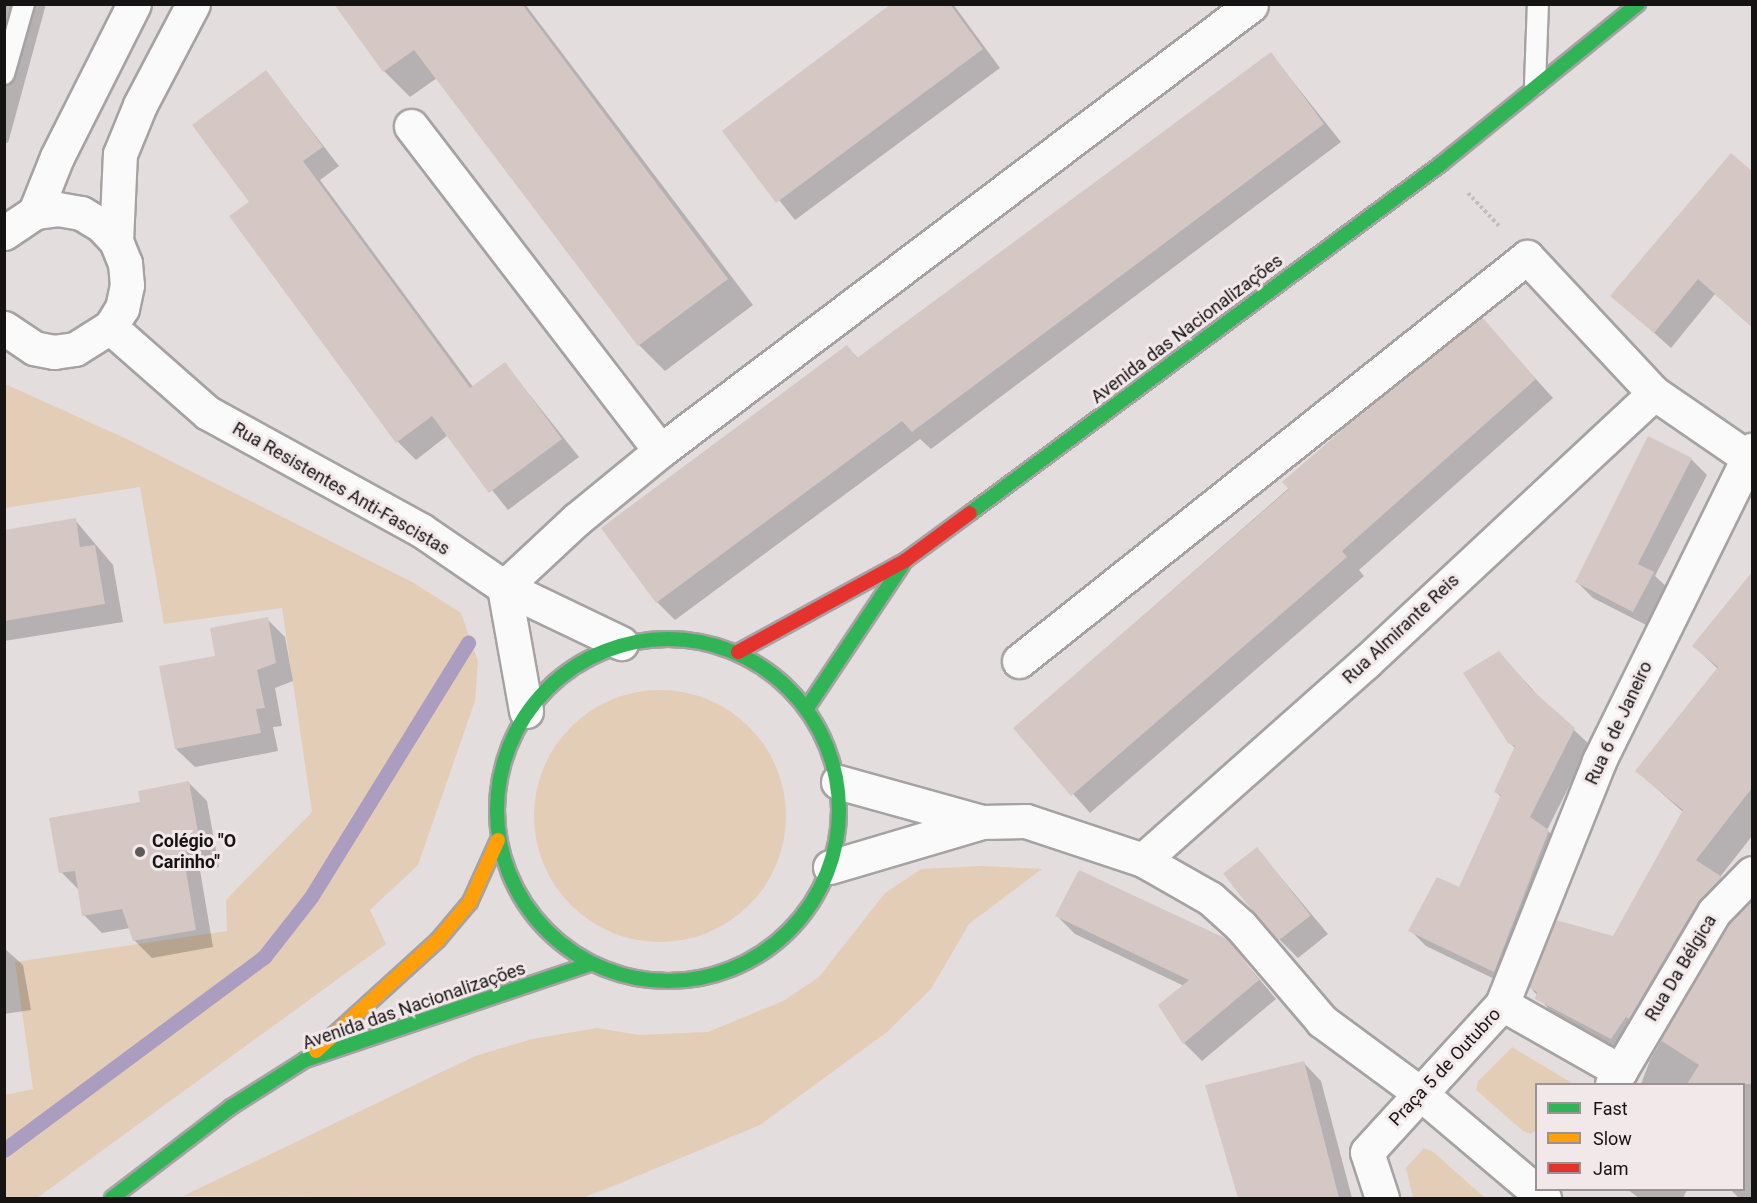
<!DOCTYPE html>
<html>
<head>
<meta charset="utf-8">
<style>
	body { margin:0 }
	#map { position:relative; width:1757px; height:1203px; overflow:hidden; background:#e3ddde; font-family:Roboto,sans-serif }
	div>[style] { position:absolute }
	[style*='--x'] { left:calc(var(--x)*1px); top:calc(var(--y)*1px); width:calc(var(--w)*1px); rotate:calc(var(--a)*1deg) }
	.green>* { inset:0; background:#e4cdb6 }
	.round { border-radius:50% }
	.shadow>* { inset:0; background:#0003 }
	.stream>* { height:15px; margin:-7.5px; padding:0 7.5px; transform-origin:7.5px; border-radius:7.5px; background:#aa9dbf }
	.building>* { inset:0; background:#d5c7c3; transform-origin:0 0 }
	.path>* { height:4px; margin-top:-2px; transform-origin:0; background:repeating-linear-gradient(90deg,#bfbdbd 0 3px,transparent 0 6px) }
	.roads { filter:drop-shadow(2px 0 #a6a2a3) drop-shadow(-2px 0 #a6a2a3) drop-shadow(0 2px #a6a2a3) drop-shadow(0 -2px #a6a2a3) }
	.lane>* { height:20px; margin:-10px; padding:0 10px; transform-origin:10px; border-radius:10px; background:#fbfafa }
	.street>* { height:33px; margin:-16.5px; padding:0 16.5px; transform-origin:16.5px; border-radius:16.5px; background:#fbfafa }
	.fast>* { height:14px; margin:-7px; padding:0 7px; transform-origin:7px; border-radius:7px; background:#30b455 }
	.fast>.ring { margin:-7px; padding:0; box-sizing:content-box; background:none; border:14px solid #30b455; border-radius:50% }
	.slow>* { height:14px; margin:-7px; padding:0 7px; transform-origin:7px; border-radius:7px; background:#ff9f0a }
	.jam>* { height:14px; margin:-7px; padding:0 7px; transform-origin:7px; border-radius:7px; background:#e5322d }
	.dots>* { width:16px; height:16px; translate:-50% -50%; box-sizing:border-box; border:3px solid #f2e8ea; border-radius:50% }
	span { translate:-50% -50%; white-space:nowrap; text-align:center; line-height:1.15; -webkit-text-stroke:6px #f2e8ea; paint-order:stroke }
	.street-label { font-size:18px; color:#161313 }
	.poi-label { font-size:18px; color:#161313; font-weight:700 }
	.left { translate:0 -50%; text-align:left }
	.frame { position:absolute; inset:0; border:6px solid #161313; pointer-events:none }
	.legend { position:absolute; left:1535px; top:1083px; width:210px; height:108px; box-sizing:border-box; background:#f2e8ea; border:2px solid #9a9394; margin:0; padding:8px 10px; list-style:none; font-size:18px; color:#161313 }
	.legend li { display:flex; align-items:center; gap:12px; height:30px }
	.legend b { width:30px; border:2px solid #9a9394 }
</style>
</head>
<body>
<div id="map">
	<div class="green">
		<div style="clip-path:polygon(5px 384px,129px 440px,414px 583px,461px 613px,478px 661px,475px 701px,418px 865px,370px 910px,386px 944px,37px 1198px,5px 1198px,5px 1095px,33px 1089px,15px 962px,227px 931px,226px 900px,312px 812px,282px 608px,164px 624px,140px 487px,5px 508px)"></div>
		<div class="round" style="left:534px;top:690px;width:252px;height:252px"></div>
		<div style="clip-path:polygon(983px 866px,1042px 869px,969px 924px,931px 989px,887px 1032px,760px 1125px,611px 1187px,582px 1198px,183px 1196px,475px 1056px,532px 1039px,597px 1028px,639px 1035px,708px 1032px,783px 1001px,819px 977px,885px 893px,921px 869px)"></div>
		<div style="clip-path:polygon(1512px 1047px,1572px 1083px,1536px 1084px,1536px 1130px,1531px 1134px,1523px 1131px,1476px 1090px,1478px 1081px)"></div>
		<div style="clip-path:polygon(1424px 1148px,1432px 1151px,1485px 1198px,1413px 1198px,1406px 1168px)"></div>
	</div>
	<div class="shadow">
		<div style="clip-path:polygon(4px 4px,46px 4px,8px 143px,4px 142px)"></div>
		<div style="clip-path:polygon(336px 4px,525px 4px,753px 305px,665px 371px,639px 345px,437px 78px,410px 97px,384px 71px)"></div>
		<div style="clip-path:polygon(894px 4px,953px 4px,1000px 68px,795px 220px,724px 131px)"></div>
		<div style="clip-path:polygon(1271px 54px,1341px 142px,931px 449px,920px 439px,675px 620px,657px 602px,847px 347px,859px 359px)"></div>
		<div style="clip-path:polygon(266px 72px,339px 166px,320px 180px,473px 387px,505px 364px,579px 457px,508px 510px,448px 435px,416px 460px,398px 442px,231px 217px,251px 202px)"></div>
		<div style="clip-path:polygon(1732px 155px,1752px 173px,1752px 327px,1715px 294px,1671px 348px,1612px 295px)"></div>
		<div style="clip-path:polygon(1482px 319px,1553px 398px,1359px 570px,1364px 576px,1090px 813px,1015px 728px)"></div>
		<div style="clip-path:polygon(1691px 459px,1707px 475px,1655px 576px,1669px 589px,1650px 627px,1593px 598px,1577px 582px)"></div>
		<div style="clip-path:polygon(75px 520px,113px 565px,123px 622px,4px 641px,4px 532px)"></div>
		<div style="clip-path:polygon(1752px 574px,1752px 836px,1720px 877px,1742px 899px,1719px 924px,1637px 1062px,1558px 1020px,1530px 987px,1614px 938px,1683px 812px,1637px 771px,1718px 669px,1694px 646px)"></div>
		<div style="clip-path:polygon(267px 619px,285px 637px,293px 681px,275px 688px,282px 726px,273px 727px,278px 751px,195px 767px,176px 749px)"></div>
		<div style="clip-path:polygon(1499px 653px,1542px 700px,1590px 745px,1547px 830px,1565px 847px,1511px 987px,1426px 946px,1410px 930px,1460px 889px,1501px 797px,1496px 792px,1515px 748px,1509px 742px)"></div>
		<div style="clip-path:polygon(189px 783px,207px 801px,219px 867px,200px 870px,213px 947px,152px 958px,134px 940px,130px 928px,102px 933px,84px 915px,79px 890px,61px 872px,141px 803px)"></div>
		<div style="clip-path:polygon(1257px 849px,1328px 934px,1298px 958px,1280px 940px)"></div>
		<div style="clip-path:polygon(1752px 902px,1752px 1198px,1739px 1198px,1731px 1190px,1744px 1190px,1744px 1084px,1641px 1084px,1650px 1060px,1730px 924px)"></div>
		<div style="clip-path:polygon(1057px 916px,1228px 942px,1276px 999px,1202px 1061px,1184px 1043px,1184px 986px,1075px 934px)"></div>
		<div style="clip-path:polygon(4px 948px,23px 965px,31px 1010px,4px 1014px)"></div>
		<div style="clip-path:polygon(1303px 1062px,1321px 1081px,1352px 1198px,1242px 1198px,1237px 1179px)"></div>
		<div style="clip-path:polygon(1628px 1190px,1687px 1190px,1683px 1198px,1639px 1198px)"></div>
	</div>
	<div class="stream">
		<div style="--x:4;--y:1150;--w:324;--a:-36.6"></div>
		<div style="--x:264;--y:957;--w:76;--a:-51.9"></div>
		<div style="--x:311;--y:897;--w:299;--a:-58.3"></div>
	</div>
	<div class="building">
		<div style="clip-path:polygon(334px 4px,522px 4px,728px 279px,638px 346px,414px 50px,383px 72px)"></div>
		<div style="clip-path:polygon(891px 4px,950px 4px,983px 49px,776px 203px,722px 131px)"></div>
		<div style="clip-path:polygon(1271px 52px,1324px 124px,912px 432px,902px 421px,656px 603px,601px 528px,847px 345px,857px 358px)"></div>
		<div style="clip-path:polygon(266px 70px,323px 147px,303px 161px,470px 388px,505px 362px,562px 439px,489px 493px,432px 416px,396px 443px,229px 216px,249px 202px,192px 125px)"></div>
		<div style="clip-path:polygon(1731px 153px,1752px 171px,1752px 327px,1698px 279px,1654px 333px,1610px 296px)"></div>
		<div style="clip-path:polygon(1482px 317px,1536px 379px,1342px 551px,1347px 557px,1071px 796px,1013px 728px,1289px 489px,1282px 482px,1348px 425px)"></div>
		<div style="clip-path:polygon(1648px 436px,1692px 458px,1638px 564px,1654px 572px,1633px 612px,1575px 582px)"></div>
		<div style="clip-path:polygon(76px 518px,80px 547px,95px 545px,105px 604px,4px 621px,4px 530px)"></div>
		<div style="clip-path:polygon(1752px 572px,1752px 788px,1696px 860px,1722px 877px,1698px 902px,1629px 1019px,1626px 1017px,1611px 1039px,1535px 999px,1537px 992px,1529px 988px,1556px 920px,1613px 936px,1683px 810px,1635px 771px,1718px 667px,1692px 646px)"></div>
		<div style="clip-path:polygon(268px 617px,276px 663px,257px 670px,265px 708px,256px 709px,261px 733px,175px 749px,159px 666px,215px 656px,210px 628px)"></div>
		<div style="clip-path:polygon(1499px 651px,1532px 690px,1575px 728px,1530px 817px,1549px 830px,1494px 972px,1408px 931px,1437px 877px,1459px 887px,1501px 795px,1494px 792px,1515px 746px,1508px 743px,1463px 673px)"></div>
		<div style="clip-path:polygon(189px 781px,201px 849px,183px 853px,196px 930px,133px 941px,122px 909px,82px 916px,75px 871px,59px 873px,49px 818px,140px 802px,138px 791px)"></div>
		<div style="left:1257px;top:847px;width:87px;height:43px;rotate:52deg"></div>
		<div style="clip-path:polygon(1079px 870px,1229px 940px,1259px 980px,1183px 1044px,1158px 1005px,1189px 980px,1055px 916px)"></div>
		<div style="clip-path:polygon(1752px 899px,1752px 1084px,1687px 1084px,1699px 1065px,1660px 1040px,1729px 923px)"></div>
		<div style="clip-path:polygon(1304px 1061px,1339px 1198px,1238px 1198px,1205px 1085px)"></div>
	</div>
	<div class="path">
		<div style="--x:1468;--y:193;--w:47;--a:46.7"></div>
	</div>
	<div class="roads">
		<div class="lane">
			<div style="--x:4;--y:74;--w:73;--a:-74.1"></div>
			<div style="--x:1535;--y:84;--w:80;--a:-87.9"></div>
		</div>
		<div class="street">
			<div style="--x:411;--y:126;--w:409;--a:52.5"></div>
			<div style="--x:35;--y:212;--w:59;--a:-68.2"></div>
			<div style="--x:57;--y:157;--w:171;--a:-63.3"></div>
			<div style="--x:4;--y:233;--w:37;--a:-34"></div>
			<div style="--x:35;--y:212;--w:23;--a:-7"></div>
			<div style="--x:58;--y:209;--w:23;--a:10"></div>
			<div style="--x:81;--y:213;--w:23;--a:31"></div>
			<div style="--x:101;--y:225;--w:22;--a:47"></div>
			<div style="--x:116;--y:241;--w:24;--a:68"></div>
			<div style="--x:125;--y:263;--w:22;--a:85"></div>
			<div style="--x:127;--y:285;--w:24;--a:102"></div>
			<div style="--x:122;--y:308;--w:22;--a:122"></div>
			<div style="--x:110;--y:327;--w:41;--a:147.8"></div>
			<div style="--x:75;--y:349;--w:21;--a:172"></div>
			<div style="--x:54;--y:352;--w:20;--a:-169"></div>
			<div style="--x:34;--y:348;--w:36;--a:-146"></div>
			<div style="--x:116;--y:241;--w:87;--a:-87.4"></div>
			<div style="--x:120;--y:154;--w:53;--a:-67.8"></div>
			<div style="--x:140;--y:105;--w:114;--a:-62.3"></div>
			<div style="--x:110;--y:327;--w:130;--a:41.3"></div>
			<div style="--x:208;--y:413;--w:243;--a:28.8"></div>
			<div style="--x:421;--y:530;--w:101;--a:34.5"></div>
			<div style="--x:504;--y:587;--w:130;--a:25.6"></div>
			<div style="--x:504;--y:587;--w:100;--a:-43"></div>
			<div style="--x:577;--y:519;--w:107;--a:-39.3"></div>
			<div style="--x:660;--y:451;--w:740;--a:-37.04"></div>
			<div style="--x:504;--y:587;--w:126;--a:79.9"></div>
			<div style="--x:1019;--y:661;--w:649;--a:-38.49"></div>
			<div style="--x:1527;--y:257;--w:186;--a:47"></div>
			<div style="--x:1654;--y:393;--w:113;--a:34.5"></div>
			<div style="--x:838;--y:782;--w:149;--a:15.5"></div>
			<div style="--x:1143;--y:860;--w:298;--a:-41.6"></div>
			<div style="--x:1366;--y:662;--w:394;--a:-43"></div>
			<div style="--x:830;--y:867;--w:159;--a:-16.5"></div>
			<div style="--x:982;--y:822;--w:44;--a:-1.3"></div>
			<div style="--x:1026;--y:821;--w:123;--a:18.4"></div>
			<div style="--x:1143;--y:860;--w:77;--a:29.6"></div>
			<div style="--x:1210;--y:898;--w:42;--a:42.1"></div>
			<div style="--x:1241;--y:926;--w:125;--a:49.5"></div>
			<div style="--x:1322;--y:1021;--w:123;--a:36.4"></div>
			<div style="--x:1421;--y:1094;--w:161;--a:40.2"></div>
			<div style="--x:1502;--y:1004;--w:262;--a:-68.2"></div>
			<div style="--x:1599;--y:761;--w:347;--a:-63.8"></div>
			<div style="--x:1620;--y:1071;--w:185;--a:-59.4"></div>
			<div style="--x:1714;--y:912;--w:54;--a:-45.7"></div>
			<div style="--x:1382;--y:1198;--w:48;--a:-108.1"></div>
			<div style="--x:1367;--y:1152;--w:200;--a:-47.6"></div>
			<div style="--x:1502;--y:1004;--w:136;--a:29.6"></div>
			<div style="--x:1620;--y:1071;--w:15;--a:122"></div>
		</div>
		<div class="fast">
			<div style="--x:970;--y:513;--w:586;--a:-36.54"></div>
			<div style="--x:1441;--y:164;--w:254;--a:-39.1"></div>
			<div class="ring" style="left:497px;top:639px;width:328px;height:328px"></div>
			<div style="--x:807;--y:708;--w:173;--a:-56.3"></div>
			<div style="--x:112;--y:1198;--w:150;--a:-37.4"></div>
			<div style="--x:231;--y:1107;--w:88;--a:-32.4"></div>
			<div style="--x:305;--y:1060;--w:299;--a:-18.6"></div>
		</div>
		<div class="slow">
			<div style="--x:316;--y:1051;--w:165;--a:-42.3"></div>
			<div style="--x:438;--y:940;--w:50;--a:-49.9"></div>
			<div style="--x:470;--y:902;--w:68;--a:-65.7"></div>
		</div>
		<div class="jam">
			<div style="--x:738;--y:652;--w:192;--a:-28.7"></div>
			<div style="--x:906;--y:560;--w:79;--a:-36.3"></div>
		</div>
	</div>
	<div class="dots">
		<div style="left:140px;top:852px;background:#5e5a5a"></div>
	</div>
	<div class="street-label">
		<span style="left:1187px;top:329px;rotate:-37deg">Avenida das Nacionalizações</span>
		<span style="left:341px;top:489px;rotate:30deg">Rua Resistentes Anti-Fascistas</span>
		<span style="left:1401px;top:629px;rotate:-43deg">Rua Almirante Reis</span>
		<span style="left:1619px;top:723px;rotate:-65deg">Rua 6 de Janeiro</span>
		<span style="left:1681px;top:968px;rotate:-59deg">Rua Da Bélgica</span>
		<span style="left:414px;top:1006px;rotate:-19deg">Avenida das Nacionalizações</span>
		<span style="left:1445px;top:1067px;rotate:-47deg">Praça 5 de Outubro</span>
	</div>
	<div class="poi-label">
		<span class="left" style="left:152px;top:852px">Colégio "O<br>Carinho"</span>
	</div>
	<div class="frame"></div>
	<ul class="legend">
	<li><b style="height:8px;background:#30b455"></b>Fast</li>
	<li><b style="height:8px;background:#ff9f0a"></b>Slow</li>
	<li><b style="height:8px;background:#e5322d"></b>Jam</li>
	</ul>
</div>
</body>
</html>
